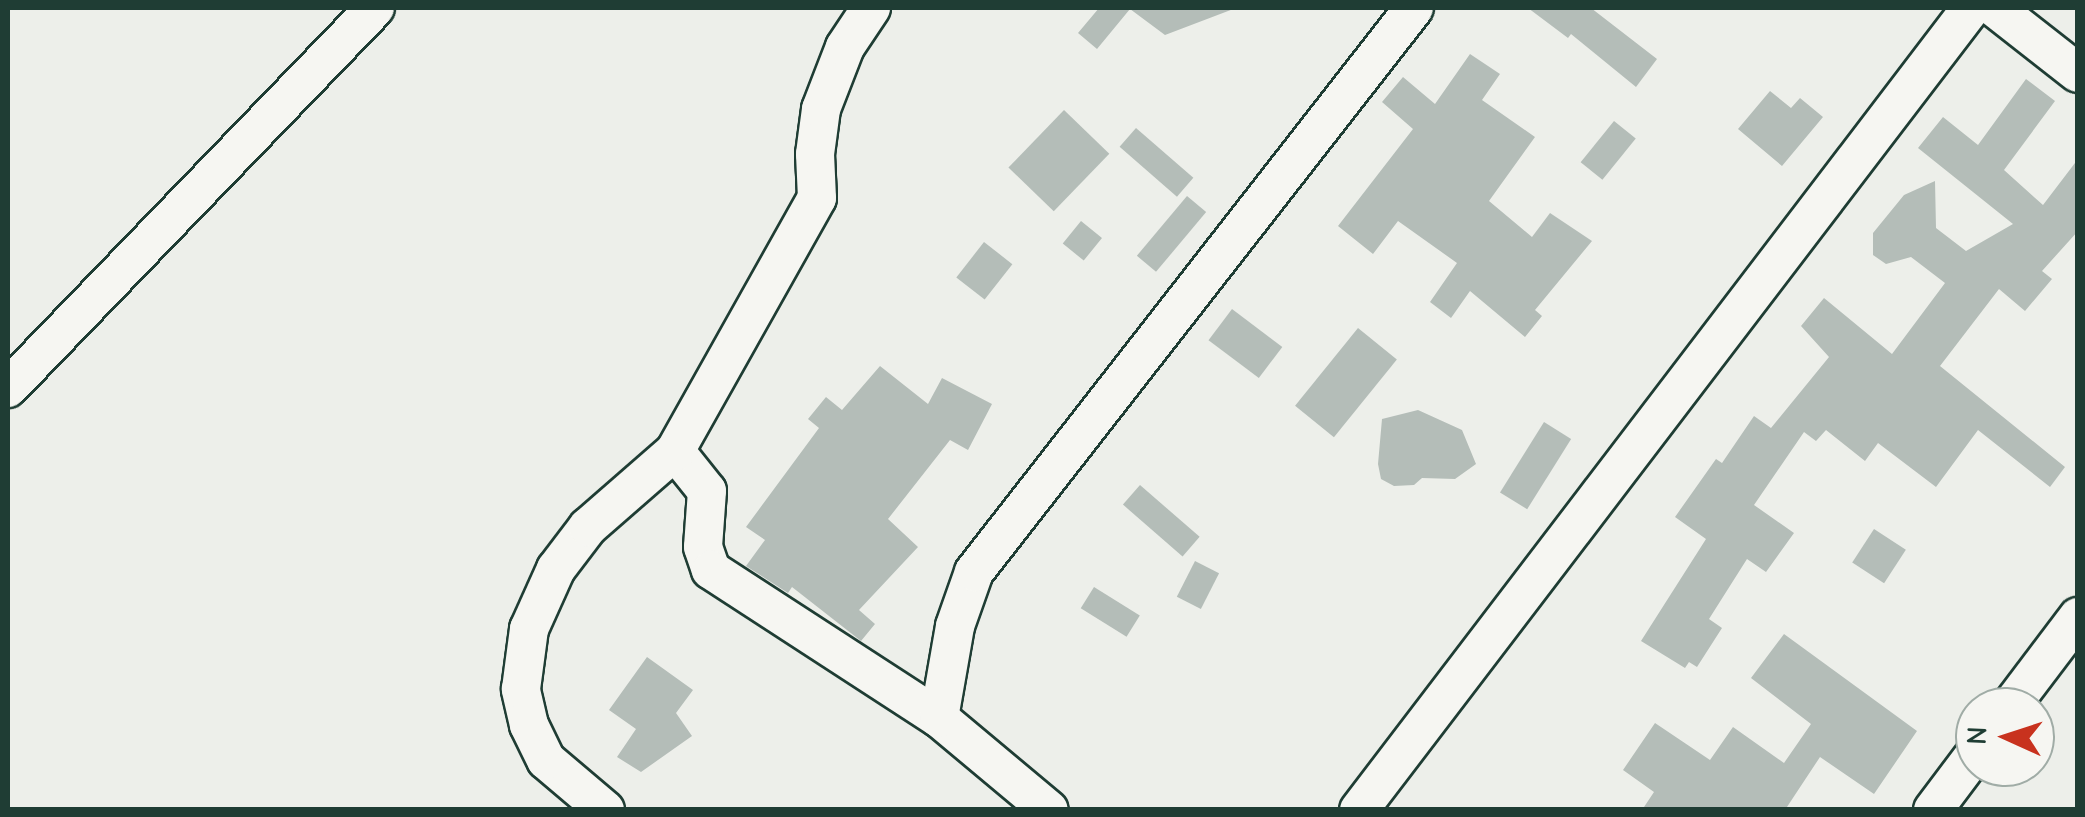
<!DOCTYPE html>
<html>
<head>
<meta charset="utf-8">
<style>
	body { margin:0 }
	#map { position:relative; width:2085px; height:817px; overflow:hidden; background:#edefea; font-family:"Comic Neue",sans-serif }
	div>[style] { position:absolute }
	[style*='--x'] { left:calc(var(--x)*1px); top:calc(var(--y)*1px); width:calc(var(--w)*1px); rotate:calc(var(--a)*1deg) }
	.building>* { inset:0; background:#b4bdb8; transform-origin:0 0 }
	.roads { filter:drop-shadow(2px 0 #1f3d34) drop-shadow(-2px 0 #1f3d34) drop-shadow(0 2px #1f3d34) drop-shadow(0 -2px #1f3d34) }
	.minor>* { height:38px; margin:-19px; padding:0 19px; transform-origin:19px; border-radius:19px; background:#f6f6f2 }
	span { translate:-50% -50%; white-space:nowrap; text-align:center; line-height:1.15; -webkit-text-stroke:10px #f6f6f2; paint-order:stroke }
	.frame { position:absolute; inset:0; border:10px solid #1f3d34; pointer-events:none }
	.north { position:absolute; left:1955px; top:687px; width:100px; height:100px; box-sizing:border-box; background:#f6f6f2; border:2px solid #a0aca6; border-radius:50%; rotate:273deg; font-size:28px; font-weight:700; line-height:40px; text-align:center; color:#1f3d34 }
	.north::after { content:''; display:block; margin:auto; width:35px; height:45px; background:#c8321e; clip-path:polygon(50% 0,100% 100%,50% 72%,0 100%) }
</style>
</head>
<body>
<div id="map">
	<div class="building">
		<div style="clip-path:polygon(1099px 8px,1236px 8px,1165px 35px,1130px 9px,1097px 49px,1078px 33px)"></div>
		<div style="clip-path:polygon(1528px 8px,1591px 8px,1657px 59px,1636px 87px,1571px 34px,1568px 38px)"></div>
		<div style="clip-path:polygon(1470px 54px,1500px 74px,1482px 100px,1535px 137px,1489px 201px,1532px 237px,1550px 213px,1592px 241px,1535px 310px,1542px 316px,1525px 337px,1470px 291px,1451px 318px,1430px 302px,1457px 263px,1398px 221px,1373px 254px,1338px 226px,1413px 129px,1382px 102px,1403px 77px,1435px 104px)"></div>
		<div style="clip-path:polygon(2026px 79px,2055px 101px,2004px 170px,2043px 205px,2078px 159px,2078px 231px,2042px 271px,2052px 279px,2025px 311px,1999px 289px,1940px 366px,2065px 467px,2050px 487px,1978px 430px,1936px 487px,1878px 443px,1865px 461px,1826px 430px,1816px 441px,1804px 432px,1754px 505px,1794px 533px,1766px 572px,1747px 559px,1709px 619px,1722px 628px,1697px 667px,1689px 662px,1685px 668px,1641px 641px,1706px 539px,1675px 517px,1716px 459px,1722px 463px,1754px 416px,1771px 428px,1829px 357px,1801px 326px,1824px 298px,1892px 354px,1945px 283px,1911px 257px,1886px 264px,1873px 255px,1873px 233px,1904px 195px,1935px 181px,1936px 228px,1966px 251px,2013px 224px,1918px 148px,1943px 117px,1978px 145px)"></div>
		<div style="clip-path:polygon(1770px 91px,1791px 108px,1800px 98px,1823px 117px,1782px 166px,1738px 129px)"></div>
		<div style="left:1064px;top:110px;width:63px;height:80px;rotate:44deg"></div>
		<div style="left:1614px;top:121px;width:28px;height:53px;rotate:39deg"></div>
		<div style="left:1136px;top:128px;width:76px;height:25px;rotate:41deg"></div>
		<div style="left:1187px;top:196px;width:25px;height:78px;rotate:40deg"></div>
		<div style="left:1081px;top:221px;width:27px;height:29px;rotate:39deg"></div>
		<div style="left:984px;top:242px;width:36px;height:45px;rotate:38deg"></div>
		<div style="left:1232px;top:309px;width:63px;height:39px;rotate:37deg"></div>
		<div style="left:1358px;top:328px;width:50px;height:100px;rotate:39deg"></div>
		<div style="clip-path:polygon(880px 366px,928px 404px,942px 378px,992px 404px,968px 450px,950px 440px,888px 519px,918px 547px,859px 610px,875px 624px,861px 641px,792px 587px,788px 593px,746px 566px,765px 540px,746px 527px,819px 428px,808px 419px,826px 397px,842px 410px)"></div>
		<div style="clip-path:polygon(1418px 410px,1462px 430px,1476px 464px,1455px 479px,1422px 478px,1414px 485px,1394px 486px,1381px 479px,1378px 464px,1382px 419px)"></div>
		<div style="left:1544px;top:422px;width:32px;height:83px;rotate:32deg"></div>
		<div style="left:1140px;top:485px;width:79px;height:26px;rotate:41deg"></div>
		<div style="left:1874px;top:529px;width:38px;height:40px;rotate:33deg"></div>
		<div style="left:1195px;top:561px;width:27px;height:40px;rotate:27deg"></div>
		<div style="left:1094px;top:587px;width:54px;height:25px;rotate:32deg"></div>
		<div style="clip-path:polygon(1784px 634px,1917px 731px,1874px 794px,1820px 757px,1785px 810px,1642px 810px,1654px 792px,1623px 770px,1655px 723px,1710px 760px,1733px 727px,1784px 763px,1811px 724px,1751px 678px)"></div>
		<div style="clip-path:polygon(647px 657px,693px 690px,676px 713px,692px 736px,641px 772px,617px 757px,636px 729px,609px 710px)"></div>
	</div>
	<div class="roads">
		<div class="minor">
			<div style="--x:1995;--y:8;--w:105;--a:38.1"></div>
			<div style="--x:8;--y:388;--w:528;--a:-46"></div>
			<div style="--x:675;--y:451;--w:51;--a:51.3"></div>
			<div style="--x:707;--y:491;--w:56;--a:94.1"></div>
			<div style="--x:703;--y:547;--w:24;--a:71"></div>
			<div style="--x:711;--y:570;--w:272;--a:33"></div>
			<div style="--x:939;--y:718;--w:143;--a:39.9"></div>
			<div style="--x:2010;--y:707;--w:113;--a:-52.9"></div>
			<div style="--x:939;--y:718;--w:93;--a:-80.1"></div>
			<div style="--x:955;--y:626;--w:57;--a:-70.6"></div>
			<div style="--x:974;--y:572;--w:715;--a:-52.04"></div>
			<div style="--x:605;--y:810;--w:77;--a:-139.7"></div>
			<div style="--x:546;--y:760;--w:39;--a:-116"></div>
			<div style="--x:529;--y:725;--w:37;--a:-103"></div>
			<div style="--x:521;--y:689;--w:61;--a:-82.4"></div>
			<div style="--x:529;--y:629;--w:66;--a:-65.8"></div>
			<div style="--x:556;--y:569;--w:53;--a:-52.7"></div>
			<div style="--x:588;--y:527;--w:116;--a:-41.1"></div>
			<div style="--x:675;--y:451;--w:290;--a:-60.7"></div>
			<div style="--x:817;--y:198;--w:44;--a:-92.6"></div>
			<div style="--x:815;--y:154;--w:45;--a:-82.4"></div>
			<div style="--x:821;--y:109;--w:66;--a:-68.8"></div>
			<div style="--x:845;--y:47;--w:47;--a:-56.3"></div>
			<div style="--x:1359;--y:810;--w:1009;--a:-52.65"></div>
			<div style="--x:1933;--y:810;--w:70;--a:-53.1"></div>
		</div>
	</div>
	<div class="frame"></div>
	<div class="north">N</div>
</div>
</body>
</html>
